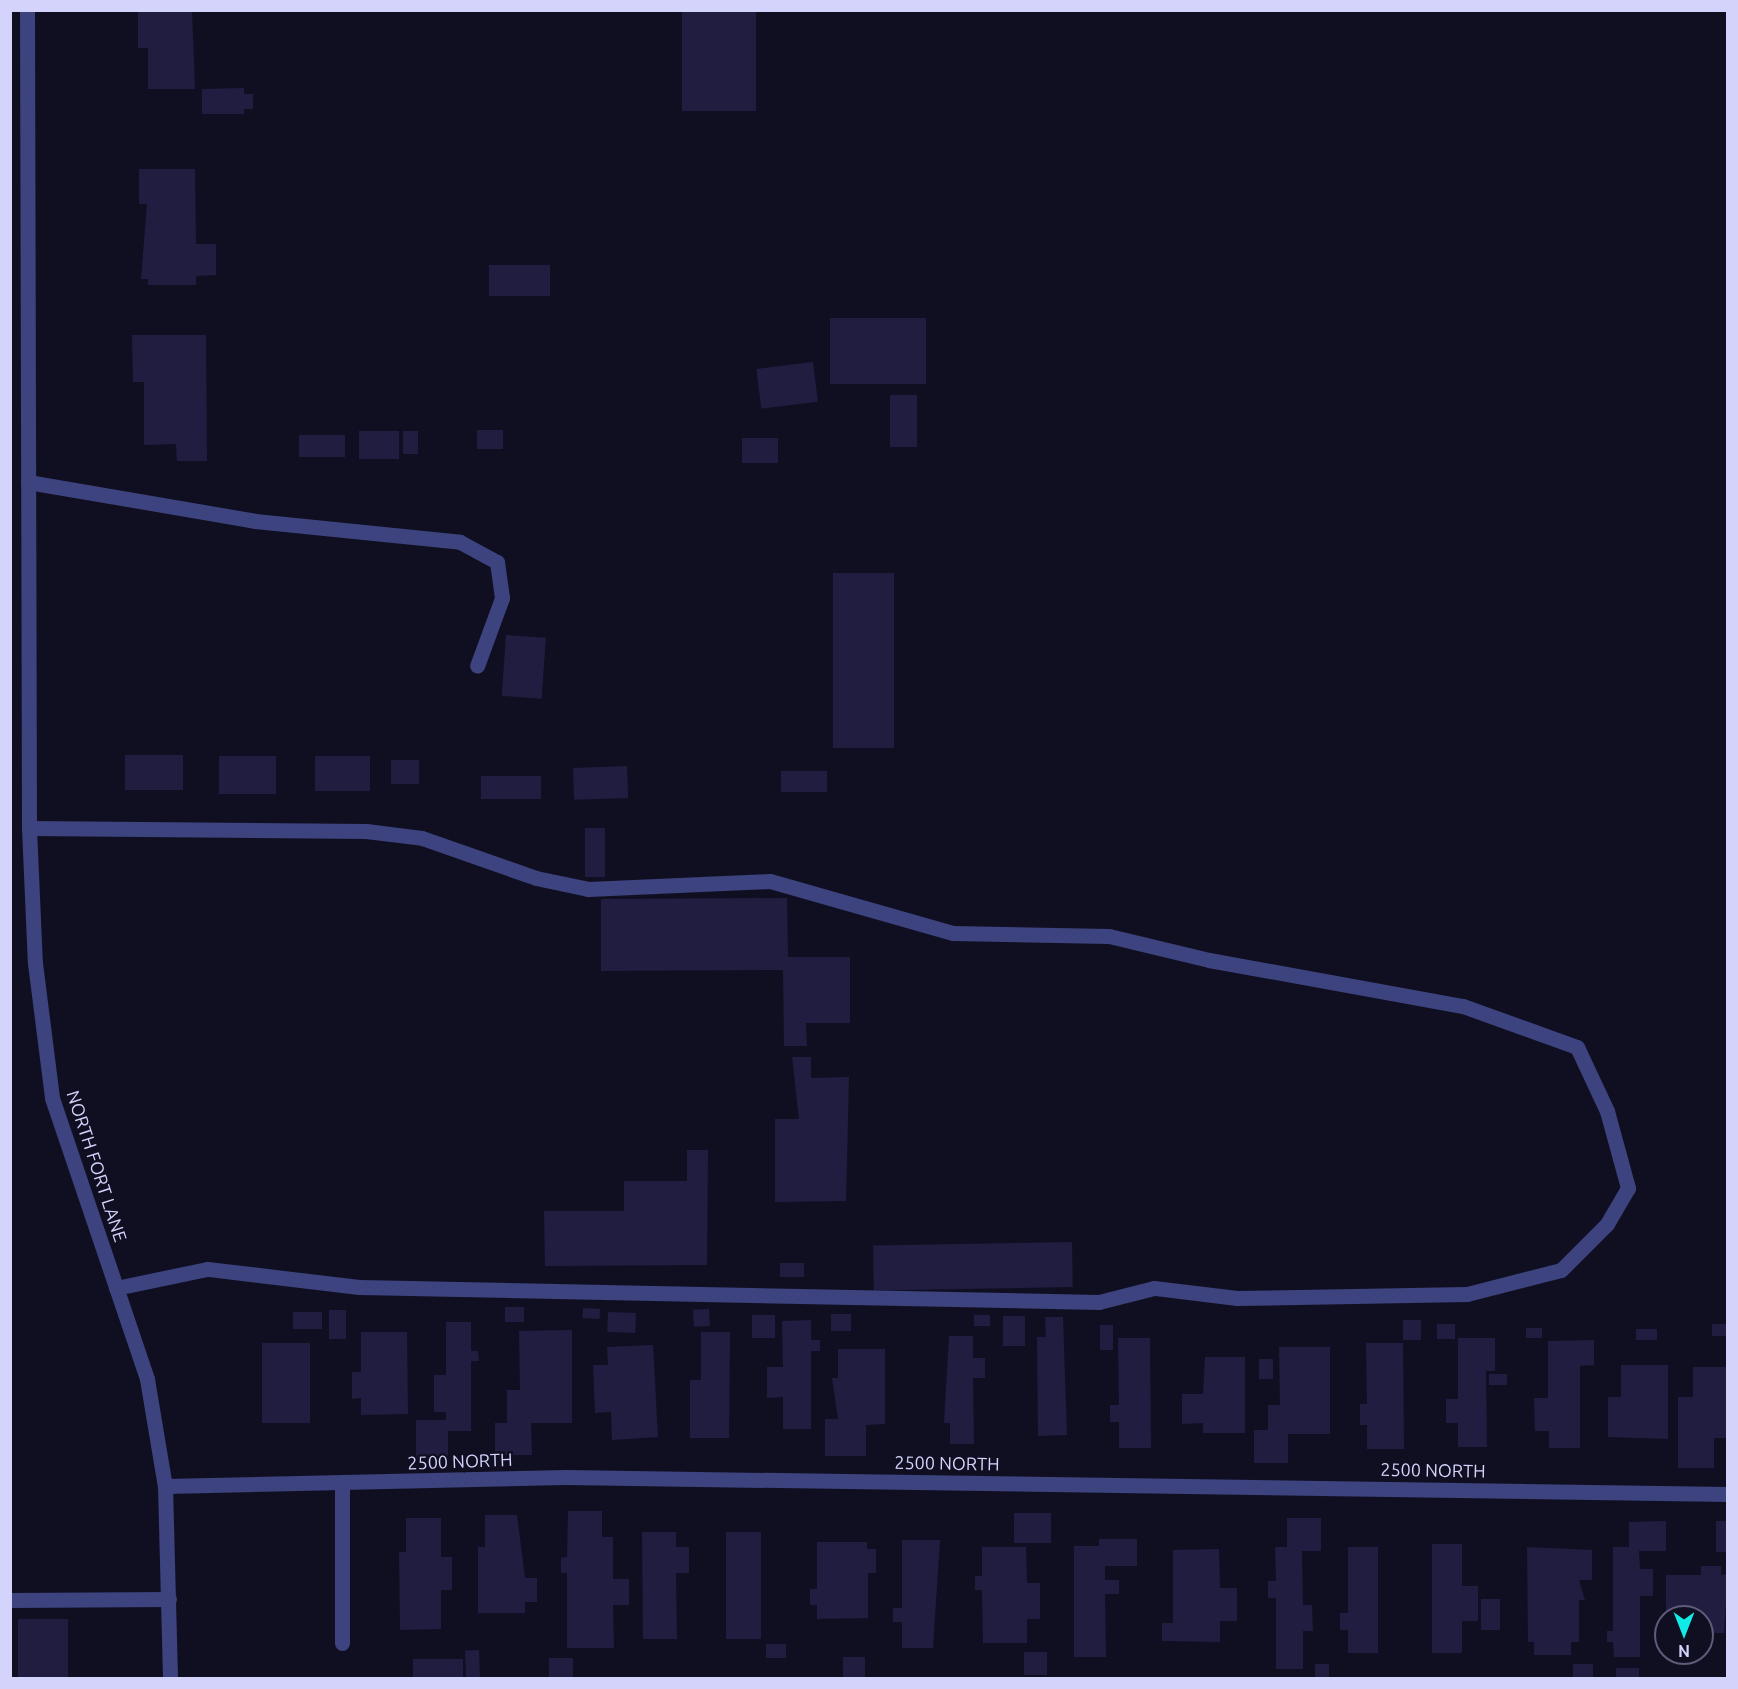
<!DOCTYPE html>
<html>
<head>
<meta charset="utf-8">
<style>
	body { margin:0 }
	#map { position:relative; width:1738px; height:1689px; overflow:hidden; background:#100f22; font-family:Ubuntu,sans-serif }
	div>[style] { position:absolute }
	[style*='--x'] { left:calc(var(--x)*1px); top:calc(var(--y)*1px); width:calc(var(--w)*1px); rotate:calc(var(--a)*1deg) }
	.building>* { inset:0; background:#201d41; transform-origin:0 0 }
	.minor>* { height:15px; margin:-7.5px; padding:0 7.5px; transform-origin:7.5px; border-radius:7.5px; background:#3d437e }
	span { translate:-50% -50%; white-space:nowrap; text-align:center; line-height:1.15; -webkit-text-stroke:4.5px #100f22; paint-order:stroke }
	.street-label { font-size:18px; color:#d3d3fc }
	.frame { position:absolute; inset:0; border:12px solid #d3d3fc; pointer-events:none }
	.north { position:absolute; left:1654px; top:1605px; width:60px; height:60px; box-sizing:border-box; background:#100f22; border:2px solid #5e5d79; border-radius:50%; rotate:180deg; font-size:16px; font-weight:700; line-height:24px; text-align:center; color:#d3d3fc }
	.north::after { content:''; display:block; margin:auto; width:21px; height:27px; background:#10ebe7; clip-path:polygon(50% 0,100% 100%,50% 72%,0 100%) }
</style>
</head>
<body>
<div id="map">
	<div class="building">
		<div style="clip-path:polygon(138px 10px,192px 10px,195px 89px,148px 89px,148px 48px,138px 48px)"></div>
		<div style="left:682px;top:10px;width:74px;height:101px"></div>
		<div style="clip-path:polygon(244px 88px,244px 94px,253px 94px,253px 109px,244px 109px,244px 114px,202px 114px,202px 89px)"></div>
		<div style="clip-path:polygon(139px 169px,195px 169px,196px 244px,216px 244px,216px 275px,196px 276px,196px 285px,148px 285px,148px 279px,141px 279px,147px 204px,139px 204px)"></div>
		<div style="left:489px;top:265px;width:61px;height:31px"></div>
		<div style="left:830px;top:318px;width:96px;height:66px"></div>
		<div style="clip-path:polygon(132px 335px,206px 335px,207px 461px,177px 461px,176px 444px,144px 445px,144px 382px,133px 382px)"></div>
		<div style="left:813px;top:362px;width:40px;height:57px;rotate:83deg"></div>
		<div style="left:890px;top:395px;width:27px;height:52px"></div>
		<div style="left:477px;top:430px;width:26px;height:19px"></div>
		<div style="left:359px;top:431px;width:40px;height:28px"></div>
		<div style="left:403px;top:431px;width:15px;height:23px"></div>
		<div style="left:299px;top:435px;width:46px;height:22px"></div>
		<div style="left:742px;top:438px;width:36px;height:25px"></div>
		<div style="left:833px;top:573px;width:61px;height:175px"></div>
		<div style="left:506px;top:635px;width:40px;height:61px;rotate:4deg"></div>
		<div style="left:125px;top:755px;width:58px;height:35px"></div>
		<div style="left:219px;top:756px;width:57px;height:38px"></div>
		<div style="left:370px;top:756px;width:35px;height:55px;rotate:90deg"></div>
		<div style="left:391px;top:760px;width:28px;height:24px"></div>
		<div style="left:627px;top:766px;width:32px;height:54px;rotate:88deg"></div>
		<div style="left:781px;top:771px;width:46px;height:21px"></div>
		<div style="left:481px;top:776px;width:60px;height:23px"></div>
		<div style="left:585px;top:828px;width:20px;height:49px"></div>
		<div style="clip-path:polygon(787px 898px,788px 957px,850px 957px,850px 1023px,806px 1023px,807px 1046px,784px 1046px,783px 970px,601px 971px,601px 899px)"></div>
		<div style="clip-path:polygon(792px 1057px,811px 1057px,811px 1078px,849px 1077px,846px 1201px,775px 1202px,775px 1119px,799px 1119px)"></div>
		<div style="clip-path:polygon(687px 1150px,708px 1150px,707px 1265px,545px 1266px,544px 1211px,624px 1211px,624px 1181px,687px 1181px)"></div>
		<div style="left:1072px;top:1242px;width:45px;height:199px;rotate:89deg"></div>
		<div style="left:780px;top:1263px;width:24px;height:14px"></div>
		<div style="left:505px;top:1307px;width:19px;height:15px"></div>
		<div style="left:583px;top:1308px;width:17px;height:10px;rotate:3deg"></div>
		<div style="left:709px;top:1309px;width:17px;height:16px;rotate:87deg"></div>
		<div style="left:329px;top:1310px;width:17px;height:29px"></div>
		<div style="left:293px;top:1312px;width:29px;height:17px"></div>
		<div style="left:608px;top:1312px;width:28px;height:20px;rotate:2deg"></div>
		<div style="left:831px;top:1314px;width:20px;height:17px"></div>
		<div style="left:752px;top:1315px;width:23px;height:23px"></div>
		<div style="left:974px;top:1315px;width:16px;height:11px"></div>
		<div style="left:1003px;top:1316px;width:22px;height:30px"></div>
		<div style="clip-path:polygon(1045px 1317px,1063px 1317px,1067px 1435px,1038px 1436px,1037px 1337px,1046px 1337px)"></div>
		<div style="clip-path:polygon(811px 1320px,811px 1340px,820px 1340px,820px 1351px,811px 1351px,811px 1429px,783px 1429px,783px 1397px,767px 1398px,767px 1367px,783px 1367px,782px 1321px)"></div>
		<div style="left:1403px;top:1320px;width:18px;height:20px"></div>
		<div style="clip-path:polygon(446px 1322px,471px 1322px,471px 1351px,478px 1351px,479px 1361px,471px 1361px,471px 1431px,448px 1431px,448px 1458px,416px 1458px,416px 1420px,446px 1420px,446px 1412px,434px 1412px,434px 1375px,446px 1375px)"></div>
		<div style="left:1455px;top:1324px;width:15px;height:18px;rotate:90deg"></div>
		<div style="left:1712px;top:1324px;width:16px;height:12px"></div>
		<div style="left:1100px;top:1325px;width:13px;height:25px"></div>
		<div style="left:1526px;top:1328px;width:16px;height:10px"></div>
		<div style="left:1636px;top:1329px;width:21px;height:11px"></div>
		<div style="clip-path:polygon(572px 1330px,572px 1423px,531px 1423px,532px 1455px,495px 1455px,495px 1423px,507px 1423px,507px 1390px,520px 1390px,519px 1331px)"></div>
		<div style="clip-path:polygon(361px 1332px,407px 1332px,408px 1414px,361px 1415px,361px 1398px,352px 1399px,352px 1372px,361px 1372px)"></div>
		<div style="clip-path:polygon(701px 1332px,730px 1332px,729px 1438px,690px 1438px,690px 1380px,701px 1380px)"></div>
		<div style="clip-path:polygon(949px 1336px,973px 1336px,973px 1358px,985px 1358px,985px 1378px,973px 1378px,974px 1444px,950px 1444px,950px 1423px,944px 1423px)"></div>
		<div style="clip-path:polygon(1118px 1338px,1150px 1338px,1151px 1448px,1119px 1448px,1119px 1422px,1110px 1422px,1110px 1405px,1119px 1405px)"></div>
		<div style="clip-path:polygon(1458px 1338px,1495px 1338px,1495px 1371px,1486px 1371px,1487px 1447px,1458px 1447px,1458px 1423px,1446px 1423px,1446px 1399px,1458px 1399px)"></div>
		<div style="clip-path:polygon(1594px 1340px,1594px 1365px,1580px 1366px,1580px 1448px,1549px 1448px,1549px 1431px,1535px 1431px,1534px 1398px,1548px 1398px,1548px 1341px)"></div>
		<div style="left:262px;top:1343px;width:48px;height:80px"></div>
		<div style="clip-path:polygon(1366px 1343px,1403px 1343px,1404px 1449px,1367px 1449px,1367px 1425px,1360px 1425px,1360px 1404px,1367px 1404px)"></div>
		<div style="clip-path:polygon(653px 1345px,658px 1437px,612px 1440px,611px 1412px,595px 1413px,593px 1365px,608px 1365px,607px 1347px)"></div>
		<div style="clip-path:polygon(1279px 1347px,1330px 1347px,1330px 1434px,1288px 1434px,1288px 1463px,1254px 1463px,1254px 1430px,1268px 1430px,1268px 1405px,1280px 1405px)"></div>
		<div style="clip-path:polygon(838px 1349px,885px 1349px,885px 1424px,866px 1425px,866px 1456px,825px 1456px,825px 1419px,838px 1419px,832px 1378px,838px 1378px)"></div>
		<div style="clip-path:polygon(1205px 1357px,1245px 1357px,1245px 1433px,1203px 1433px,1203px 1423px,1182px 1424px,1182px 1394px,1203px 1394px)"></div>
		<div style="left:1259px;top:1359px;width:14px;height:20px"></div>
		<div style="clip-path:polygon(1621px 1365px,1668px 1365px,1668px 1439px,1608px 1437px,1608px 1397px,1621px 1397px)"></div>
		<div style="clip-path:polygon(1693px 1367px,1728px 1367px,1728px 1438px,1714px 1438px,1714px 1468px,1678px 1468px,1678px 1397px,1693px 1397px)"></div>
		<div style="left:1489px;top:1374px;width:18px;height:11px"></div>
		<div style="clip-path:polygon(568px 1511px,602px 1511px,602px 1537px,613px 1537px,613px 1579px,629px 1579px,629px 1605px,613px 1605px,614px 1648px,567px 1648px,567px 1573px,561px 1573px,561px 1558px,567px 1557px)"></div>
		<div style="left:1014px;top:1513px;width:37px;height:30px"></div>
		<div style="clip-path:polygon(485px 1515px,517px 1515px,525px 1578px,537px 1578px,537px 1602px,525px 1602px,525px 1613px,478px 1613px,478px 1547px,485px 1547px)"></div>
		<div style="clip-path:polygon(406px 1518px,441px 1518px,441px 1557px,452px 1557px,452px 1590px,441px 1590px,441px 1629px,400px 1630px,399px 1552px,406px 1552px)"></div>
		<div style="clip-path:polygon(1287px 1518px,1321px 1518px,1321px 1551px,1302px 1551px,1303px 1605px,1312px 1605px,1313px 1631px,1303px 1631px,1303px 1669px,1276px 1669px,1276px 1598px,1268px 1598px,1268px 1581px,1276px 1581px,1275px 1547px,1287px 1547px)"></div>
		<div style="clip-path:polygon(1666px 1521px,1666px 1551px,1639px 1551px,1640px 1569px,1653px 1569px,1653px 1596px,1640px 1596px,1640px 1657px,1614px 1657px,1613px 1642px,1607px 1642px,1607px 1631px,1613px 1631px,1613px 1547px,1629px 1547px,1629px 1522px)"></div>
		<div style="left:1716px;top:1521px;width:12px;height:31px"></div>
		<div style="clip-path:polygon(642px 1532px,676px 1532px,676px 1547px,689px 1547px,689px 1573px,676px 1573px,677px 1639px,643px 1639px)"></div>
		<div style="left:726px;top:1532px;width:35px;height:107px"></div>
		<div style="clip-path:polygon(1099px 1539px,1137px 1539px,1137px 1566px,1105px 1566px,1105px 1580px,1119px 1580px,1119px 1594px,1105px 1594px,1106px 1657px,1074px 1657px,1074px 1546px,1099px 1546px)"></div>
		<div style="clip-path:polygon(902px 1540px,940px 1540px,933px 1648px,902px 1648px,902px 1622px,893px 1622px,893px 1608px,902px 1608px)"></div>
		<div style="clip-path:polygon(817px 1542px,867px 1542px,867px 1549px,876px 1549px,876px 1573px,868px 1573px,868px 1618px,817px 1619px,817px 1605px,810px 1605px,810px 1589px,817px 1589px)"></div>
		<div style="clip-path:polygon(1432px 1544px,1462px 1544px,1462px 1586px,1478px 1586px,1478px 1621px,1462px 1621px,1462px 1653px,1432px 1653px)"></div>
		<div style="clip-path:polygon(982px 1547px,1026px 1547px,1027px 1583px,1040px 1583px,1040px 1619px,1027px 1619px,1027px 1643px,983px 1643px,982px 1590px,975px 1590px,975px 1576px,982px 1576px)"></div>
		<div style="clip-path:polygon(1348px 1547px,1378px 1547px,1378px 1653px,1348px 1653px,1348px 1630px,1340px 1630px,1340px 1613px,1348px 1613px)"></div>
		<div style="clip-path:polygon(1527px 1547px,1592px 1550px,1592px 1580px,1579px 1580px,1585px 1600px,1579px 1600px,1579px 1642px,1571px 1642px,1571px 1655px,1534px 1655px,1534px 1642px,1528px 1642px)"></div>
		<div style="clip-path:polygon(1219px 1549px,1220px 1588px,1237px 1588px,1237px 1621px,1220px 1621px,1220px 1642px,1162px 1641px,1162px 1623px,1173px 1623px,1173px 1550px)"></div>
		<div style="clip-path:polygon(1701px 1566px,1721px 1566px,1721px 1575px,1728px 1574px,1724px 1633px,1702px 1633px,1702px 1617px,1666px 1617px,1666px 1575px,1701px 1575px)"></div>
		<div style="left:1481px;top:1599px;width:19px;height:31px"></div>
		<div style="left:18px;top:1619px;width:50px;height:59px"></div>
		<div style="left:766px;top:1644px;width:20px;height:14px"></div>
		<div style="left:479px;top:1650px;width:27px;height:14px;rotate:88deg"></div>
		<div style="left:1024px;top:1652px;width:23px;height:23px"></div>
		<div style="left:843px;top:1657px;width:22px;height:21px"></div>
		<div style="left:549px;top:1658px;width:24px;height:19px"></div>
		<div style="left:413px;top:1659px;width:50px;height:18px"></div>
		<div style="left:1315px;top:1664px;width:14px;height:14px"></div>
		<div style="left:1573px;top:1664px;width:20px;height:14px"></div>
		<div style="left:1639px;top:1668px;width:10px;height:23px;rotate:90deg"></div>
	</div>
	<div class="minor">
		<div style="--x:27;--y:10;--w:818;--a:89.86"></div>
		<div style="--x:29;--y:828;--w:135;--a:87.5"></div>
		<div style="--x:35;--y:963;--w:136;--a:82.8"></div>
		<div style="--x:52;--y:1098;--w:297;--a:71.3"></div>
		<div style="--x:147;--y:1379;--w:109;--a:80.5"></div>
		<div style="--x:165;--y:1486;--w:192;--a:88.5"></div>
		<div style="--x:28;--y:482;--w:230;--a:9.7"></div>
		<div style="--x:255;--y:521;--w:206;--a:5.8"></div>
		<div style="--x:460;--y:542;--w:42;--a:28.4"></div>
		<div style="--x:497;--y:562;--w:36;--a:82"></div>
		<div style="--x:502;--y:598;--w:72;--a:110.2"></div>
		<div style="--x:29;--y:828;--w:337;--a:0.5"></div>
		<div style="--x:366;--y:831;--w:56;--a:7.1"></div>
		<div style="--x:422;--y:838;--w:121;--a:19.3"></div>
		<div style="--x:536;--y:878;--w:53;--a:11.9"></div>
		<div style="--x:588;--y:889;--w:182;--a:-2.5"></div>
		<div style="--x:770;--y:881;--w:190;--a:15.9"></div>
		<div style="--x:953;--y:933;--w:156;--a:1.1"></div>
		<div style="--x:1109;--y:936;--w:103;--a:13.5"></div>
		<div style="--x:1209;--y:960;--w:258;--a:10.3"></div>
		<div style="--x:1463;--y:1006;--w:121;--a:19.8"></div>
		<div style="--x:1577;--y:1047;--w:71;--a:64.9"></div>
		<div style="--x:1607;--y:1111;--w:80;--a:74.7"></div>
		<div style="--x:1628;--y:1188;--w:42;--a:120.3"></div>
		<div style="--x:1607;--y:1224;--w:65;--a:135"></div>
		<div style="--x:1561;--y:1270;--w:97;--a:165.7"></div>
		<div style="--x:1467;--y:1294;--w:230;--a:179"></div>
		<div style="--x:1237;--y:1298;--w:84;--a:-173.1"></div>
		<div style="--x:1154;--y:1288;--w:57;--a:165.7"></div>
		<div style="--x:1099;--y:1302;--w:740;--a:-178.84"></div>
		<div style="--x:359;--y:1287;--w:153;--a:-173.2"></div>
		<div style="--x:207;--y:1269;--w:93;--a:168.2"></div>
		<div style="--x:342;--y:1484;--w:159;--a:90"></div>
		<div style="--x:165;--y:1486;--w:401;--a:-1.3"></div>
		<div style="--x:566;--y:1477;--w:1162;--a:0.84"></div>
		<div style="--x:10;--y:1600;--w:159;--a:-0.4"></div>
	</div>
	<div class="street-label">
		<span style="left:97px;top:1166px;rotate:72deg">NORTH FORT LANE</span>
		<span style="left:460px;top:1461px;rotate:-2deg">2500 NORTH</span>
		<span style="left:947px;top:1463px;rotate:1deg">2500 NORTH</span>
		<span style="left:1433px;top:1470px;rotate:1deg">2500 NORTH</span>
	</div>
	<div class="frame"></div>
	<div class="north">N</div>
</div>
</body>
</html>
